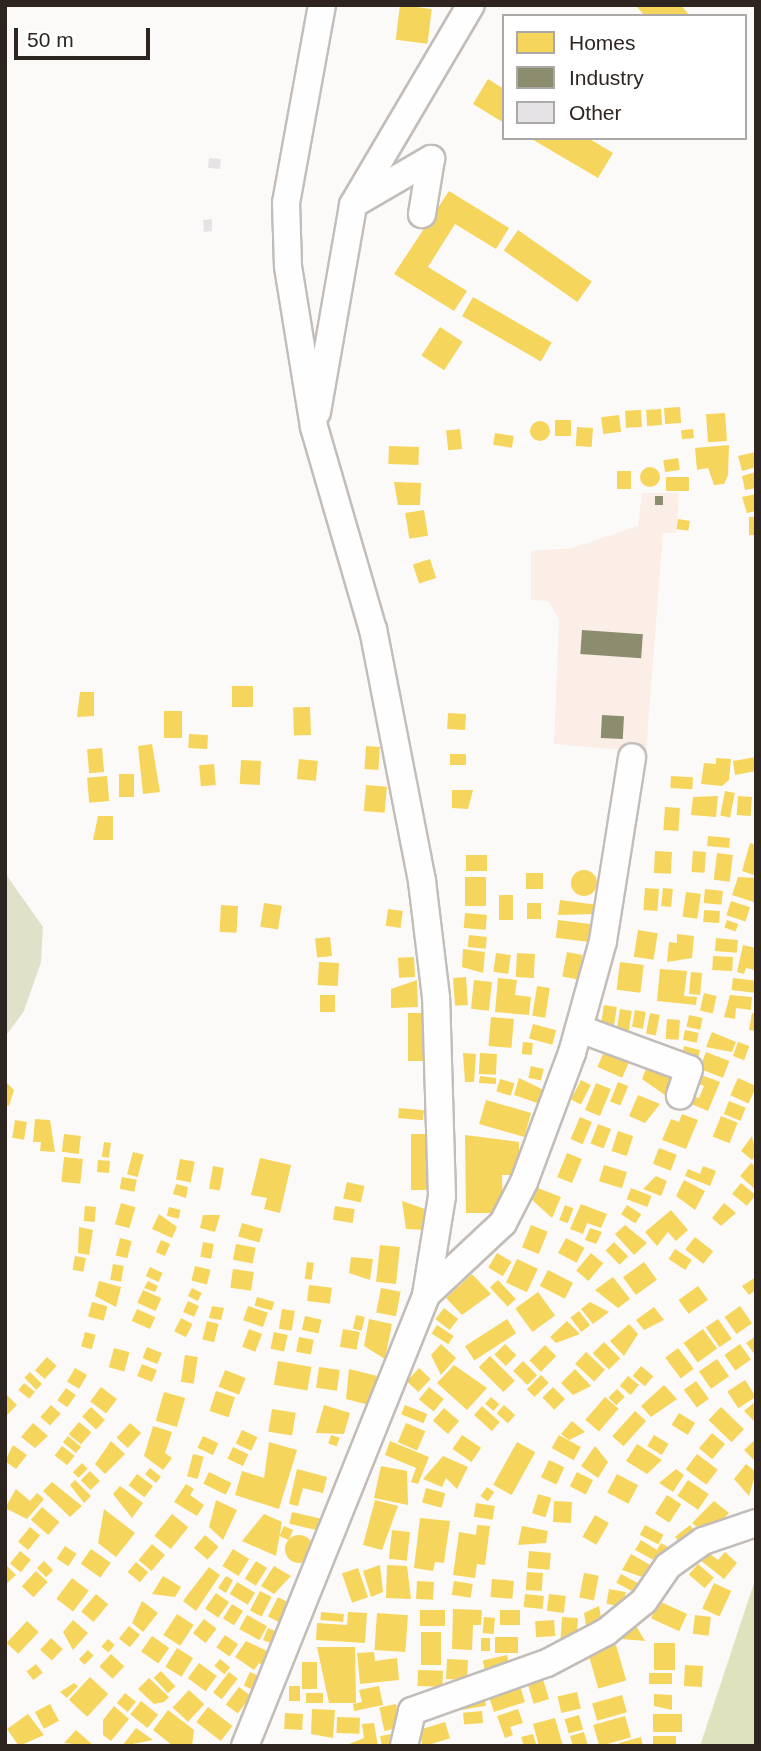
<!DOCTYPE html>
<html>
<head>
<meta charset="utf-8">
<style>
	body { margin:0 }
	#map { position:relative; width:761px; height:1751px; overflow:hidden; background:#fcfaf8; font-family:Helvetica,sans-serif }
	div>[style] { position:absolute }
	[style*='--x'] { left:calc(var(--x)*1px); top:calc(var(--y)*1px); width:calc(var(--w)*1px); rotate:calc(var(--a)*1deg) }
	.built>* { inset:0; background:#faeee7 }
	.green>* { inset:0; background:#dfe2c9 }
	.forest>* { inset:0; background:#dee2bd }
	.homes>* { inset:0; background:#f6d55c; transform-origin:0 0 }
	.round { border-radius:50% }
	.industry>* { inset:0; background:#8c8c6e; transform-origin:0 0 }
	.building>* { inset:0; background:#e6e3e6; transform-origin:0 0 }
	.roads { filter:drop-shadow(2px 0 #c2bdb9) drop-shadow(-2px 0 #c2bdb9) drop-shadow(0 2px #c2bdb9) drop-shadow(0 -2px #c2bdb9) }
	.minor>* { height:26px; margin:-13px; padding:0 13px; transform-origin:13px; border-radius:13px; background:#fffefe }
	span { translate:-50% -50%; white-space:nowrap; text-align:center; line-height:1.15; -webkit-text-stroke:7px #fff; paint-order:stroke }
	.frame { position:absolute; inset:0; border:7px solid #2e2520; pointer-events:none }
	.legend { position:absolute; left:502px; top:14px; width:245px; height:126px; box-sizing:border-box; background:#fff; border:2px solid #aba8a6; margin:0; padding:9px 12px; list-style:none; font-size:21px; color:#2e2520 }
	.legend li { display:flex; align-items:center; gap:14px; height:35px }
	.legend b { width:35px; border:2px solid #aba8a6 }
	.scale { position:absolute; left:14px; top:28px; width:136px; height:32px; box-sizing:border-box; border:4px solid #2e2520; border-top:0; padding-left:9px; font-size:21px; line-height:24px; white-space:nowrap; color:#2e2520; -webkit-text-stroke:5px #fff; paint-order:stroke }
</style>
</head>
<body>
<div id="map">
	<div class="built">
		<div style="clip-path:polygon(642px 493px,679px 493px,676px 533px,663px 533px,646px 752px,554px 744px,559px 619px,548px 601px,531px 600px,531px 551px,572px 548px,638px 526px)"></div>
	</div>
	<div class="green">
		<div style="clip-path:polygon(5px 873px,43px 927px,41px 962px,24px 1011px,5px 1037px)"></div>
	</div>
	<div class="forest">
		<div style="clip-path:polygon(756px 1577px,756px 1746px,700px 1746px)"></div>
	</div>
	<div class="homes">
		<div style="left:400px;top:5px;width:32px;height:35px;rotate:7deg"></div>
		<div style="clip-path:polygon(681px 5px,690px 16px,645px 16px,637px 7px)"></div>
		<div style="clip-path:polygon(488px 79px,504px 89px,504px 123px,473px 104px)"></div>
		<div style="clip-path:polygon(530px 138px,588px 138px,613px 153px,598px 178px)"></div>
		<div style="clip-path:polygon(449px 191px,509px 228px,496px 249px,455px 224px,428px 267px,467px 291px,454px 311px,394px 274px)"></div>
		<div style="left:518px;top:230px;width:90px;height:25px;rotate:35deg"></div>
		<div style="left:473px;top:297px;width:91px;height:22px;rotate:30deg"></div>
		<div style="left:440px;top:327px;width:27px;height:34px;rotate:33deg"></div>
		<div style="left:680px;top:407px;width:16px;height:16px;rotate:86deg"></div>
		<div style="left:661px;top:409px;width:16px;height:15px;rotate:86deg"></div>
		<div style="left:641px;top:410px;width:17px;height:16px;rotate:87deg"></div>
		<div style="left:725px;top:413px;width:28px;height:19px;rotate:86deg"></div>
		<div style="left:619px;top:415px;width:17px;height:18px;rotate:83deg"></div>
		<div style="left:555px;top:420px;width:16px;height:16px"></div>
		<div class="round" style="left:530px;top:421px;width:20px;height:20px"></div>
		<div style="left:577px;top:427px;width:16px;height:19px;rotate:4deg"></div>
		<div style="left:460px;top:429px;width:20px;height:14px;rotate:84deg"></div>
		<div style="left:693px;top:429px;width:9px;height:12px;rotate:84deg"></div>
		<div style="left:495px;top:433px;width:19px;height:12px;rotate:9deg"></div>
		<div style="clip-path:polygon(729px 445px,728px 475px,724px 484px,714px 485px,708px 468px,697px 470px,695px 448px)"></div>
		<div style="left:389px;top:446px;width:30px;height:18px;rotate:2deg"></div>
		<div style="clip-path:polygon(756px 452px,756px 467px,742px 471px,738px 456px)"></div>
		<div style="left:678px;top:458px;width:12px;height:15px;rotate:81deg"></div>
		<div class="round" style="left:640px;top:467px;width:20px;height:20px"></div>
		<div style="left:617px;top:471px;width:14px;height:18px"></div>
		<div style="clip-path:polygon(756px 472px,756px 488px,745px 490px,742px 476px)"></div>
		<div style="left:689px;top:477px;width:14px;height:23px;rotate:90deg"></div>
		<div style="clip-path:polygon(394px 482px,421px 483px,420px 505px,398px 505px)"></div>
		<div style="clip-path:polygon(756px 494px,756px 511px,747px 513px,742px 497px)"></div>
		<div style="left:424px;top:510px;width:26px;height:19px;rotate:81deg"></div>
		<div style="left:749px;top:517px;width:7px;height:18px"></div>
		<div style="left:678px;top:519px;width:12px;height:10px;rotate:9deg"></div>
		<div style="left:430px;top:559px;width:20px;height:18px;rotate:72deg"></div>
		<div style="left:232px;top:686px;width:21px;height:21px"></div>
		<div style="clip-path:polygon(80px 692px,94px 692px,94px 716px,77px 717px)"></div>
		<div style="left:310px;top:707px;width:28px;height:17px;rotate:88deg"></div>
		<div style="left:164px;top:711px;width:18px;height:27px"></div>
		<div style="left:448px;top:713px;width:18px;height:16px;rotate:3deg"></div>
		<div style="left:189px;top:734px;width:19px;height:14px;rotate:3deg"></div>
		<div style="clip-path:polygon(152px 744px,160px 792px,143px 794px,138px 746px)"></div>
		<div style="left:366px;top:746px;width:14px;height:23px;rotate:4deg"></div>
		<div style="left:102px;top:748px;width:24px;height:15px;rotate:85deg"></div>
		<div style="left:450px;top:754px;width:16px;height:11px"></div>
		<div style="clip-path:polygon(756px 757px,756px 771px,735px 775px,733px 761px)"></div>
		<div style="clip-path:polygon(716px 758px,731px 759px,729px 780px,722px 786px,701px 784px,704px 763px,716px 764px)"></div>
		<div style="left:299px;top:759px;width:19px;height:20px;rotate:6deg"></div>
		<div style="left:241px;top:760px;width:20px;height:24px;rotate:3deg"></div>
		<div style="left:214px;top:764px;width:21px;height:15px;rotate:85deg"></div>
		<div style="left:119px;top:774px;width:15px;height:23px"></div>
		<div style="left:107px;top:776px;width:25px;height:20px;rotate:85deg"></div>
		<div style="left:671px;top:776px;width:22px;height:12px;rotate:3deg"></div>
		<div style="left:366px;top:785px;width:21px;height:26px;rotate:5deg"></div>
		<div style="clip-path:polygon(452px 790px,473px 790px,468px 809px,452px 808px)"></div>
		<div style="left:725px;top:791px;width:10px;height:25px;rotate:11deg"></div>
		<div style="clip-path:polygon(718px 796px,716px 817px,691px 815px,693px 797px)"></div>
		<div style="left:738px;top:796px;width:14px;height:19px;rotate:4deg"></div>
		<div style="left:665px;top:807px;width:15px;height:23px;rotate:4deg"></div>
		<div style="clip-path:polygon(98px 816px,113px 816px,113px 840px,93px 840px)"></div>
		<div style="left:708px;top:836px;width:22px;height:10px;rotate:5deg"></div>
		<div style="clip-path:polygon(750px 843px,756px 845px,754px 875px,742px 871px)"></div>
		<div style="left:655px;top:851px;width:17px;height:22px;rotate:3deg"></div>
		<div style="left:693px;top:851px;width:13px;height:21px;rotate:4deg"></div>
		<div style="left:717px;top:853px;width:16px;height:27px;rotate:7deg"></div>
		<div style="left:466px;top:855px;width:21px;height:16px"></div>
		<div class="round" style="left:571px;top:870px;width:26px;height:26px"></div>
		<div style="left:526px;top:873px;width:17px;height:16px"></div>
		<div style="left:465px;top:877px;width:21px;height:29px"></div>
		<div style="clip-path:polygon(738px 877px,756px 878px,754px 902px,732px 895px)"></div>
		<div style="left:645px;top:888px;width:14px;height:22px;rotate:4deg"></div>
		<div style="left:663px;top:888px;width:10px;height:18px;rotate:6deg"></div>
		<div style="left:705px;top:889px;width:18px;height:14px;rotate:6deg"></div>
		<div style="left:686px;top:892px;width:15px;height:25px;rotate:8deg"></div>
		<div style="left:499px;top:895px;width:14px;height:25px"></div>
		<div style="clip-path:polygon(560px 900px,598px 905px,597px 914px,558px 915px)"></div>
		<div style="left:731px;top:901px;width:20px;height:15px;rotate:18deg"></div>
		<div style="left:264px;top:903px;width:18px;height:24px;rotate:9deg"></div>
		<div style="left:527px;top:903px;width:14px;height:16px"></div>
		<div style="left:221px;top:905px;width:17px;height:27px;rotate:3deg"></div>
		<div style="left:388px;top:909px;width:15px;height:17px;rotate:8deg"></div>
		<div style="left:704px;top:910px;width:16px;height:12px;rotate:4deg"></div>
		<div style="left:465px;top:913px;width:22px;height:15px;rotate:5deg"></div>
		<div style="left:558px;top:920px;width:34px;height:18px;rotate:7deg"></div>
		<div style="left:727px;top:920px;width:12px;height:8px;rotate:20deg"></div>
		<div style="left:638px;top:930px;width:20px;height:27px;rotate:9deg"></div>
		<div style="clip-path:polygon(677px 934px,694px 936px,692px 958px,667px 962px,669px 942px,677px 943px)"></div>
		<div style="left:469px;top:935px;width:18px;height:12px;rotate:6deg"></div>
		<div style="left:330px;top:937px;width:19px;height:15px;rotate:84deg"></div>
		<div style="left:716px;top:938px;width:22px;height:13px;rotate:5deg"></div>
		<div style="clip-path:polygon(743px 945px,756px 948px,755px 970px,746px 968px,744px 974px,737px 972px)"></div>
		<div style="clip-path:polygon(463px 949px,485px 952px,483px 973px,462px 967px)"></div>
		<div style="left:567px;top:952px;width:16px;height:25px;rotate:11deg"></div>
		<div style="left:496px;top:953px;width:15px;height:19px;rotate:8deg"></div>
		<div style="left:517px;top:953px;width:18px;height:24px;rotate:3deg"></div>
		<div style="left:713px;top:956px;width:20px;height:14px;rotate:3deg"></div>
		<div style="left:414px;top:957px;width:20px;height:16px;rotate:87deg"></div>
		<div style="left:319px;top:962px;width:20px;height:23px;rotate:3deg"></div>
		<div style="left:620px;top:962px;width:24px;height:28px;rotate:7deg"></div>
		<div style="clip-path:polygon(660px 969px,687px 971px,684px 996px,697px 997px,696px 1005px,657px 1001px)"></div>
		<div style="left:691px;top:972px;width:11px;height:22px;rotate:5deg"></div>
		<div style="left:466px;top:977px;width:28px;height:13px;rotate:86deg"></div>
		<div style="clip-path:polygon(498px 978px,517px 980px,515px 995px,531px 997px,529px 1015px,495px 1012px)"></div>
		<div style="left:733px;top:978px;width:23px;height:12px;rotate:7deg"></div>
		<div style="clip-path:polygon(417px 980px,418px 1007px,391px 1008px,391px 989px)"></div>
		<div style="left:474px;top:980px;width:18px;height:29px;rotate:6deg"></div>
		<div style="left:537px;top:986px;width:13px;height:30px;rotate:9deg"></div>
		<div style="left:704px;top:993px;width:13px;height:18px;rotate:13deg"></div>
		<div style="left:320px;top:995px;width:15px;height:17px"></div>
		<div style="clip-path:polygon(730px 995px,752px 997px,751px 1010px,736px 1008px,735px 1019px,724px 1017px)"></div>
		<div style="left:604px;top:1005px;width:13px;height:24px;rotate:9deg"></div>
		<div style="left:620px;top:1009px;width:12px;height:21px;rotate:9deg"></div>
		<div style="left:635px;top:1010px;width:11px;height:17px;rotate:10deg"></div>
		<div style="left:408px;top:1013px;width:18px;height:48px"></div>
		<div style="left:650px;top:1013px;width:10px;height:21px;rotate:11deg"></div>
		<div style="clip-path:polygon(752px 1013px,756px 1014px,756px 1031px,749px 1030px)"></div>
		<div style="left:689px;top:1015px;width:14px;height:12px;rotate:12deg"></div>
		<div style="left:491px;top:1017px;width:23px;height:29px;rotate:5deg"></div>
		<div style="left:667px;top:1019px;width:13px;height:20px;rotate:4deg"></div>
		<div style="left:533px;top:1024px;width:24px;height:15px;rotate:15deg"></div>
		<div style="left:685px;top:1030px;width:14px;height:10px;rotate:12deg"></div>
		<div style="clip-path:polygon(712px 1032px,736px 1042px,732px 1052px,706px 1047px)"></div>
		<div style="left:523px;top:1042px;width:10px;height:12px;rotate:6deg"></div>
		<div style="left:738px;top:1042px;width:12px;height:15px;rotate:20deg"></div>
		<div style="left:608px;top:1043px;width:27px;height:26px;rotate:24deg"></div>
		<div style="clip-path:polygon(684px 1046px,700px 1050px,698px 1058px,681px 1062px)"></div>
		<div style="left:706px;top:1052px;width:25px;height:18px;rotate:21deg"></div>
		<div style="clip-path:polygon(463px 1053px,476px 1054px,474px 1082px,465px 1082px)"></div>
		<div style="left:480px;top:1053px;width:17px;height:21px;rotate:3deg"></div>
		<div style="clip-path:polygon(650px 1059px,683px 1073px,672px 1100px,642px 1079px)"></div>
		<div style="left:531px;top:1066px;width:13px;height:12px;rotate:13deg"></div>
		<div style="clip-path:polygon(696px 1073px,720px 1082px,708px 1111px,684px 1101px,687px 1094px,699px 1098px,704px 1086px,692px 1081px)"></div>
		<div style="clip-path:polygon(480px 1076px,496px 1078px,496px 1084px,479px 1083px)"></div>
		<div style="clip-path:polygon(519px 1078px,550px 1093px,546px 1106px,514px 1095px)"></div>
		<div style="left:738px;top:1078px;width:20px;height:19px;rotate:24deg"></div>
		<div style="left:500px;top:1079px;width:15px;height:13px;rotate:16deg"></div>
		<div style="left:581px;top:1080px;width:11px;height:22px;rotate:27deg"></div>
		<div style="clip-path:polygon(5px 1081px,14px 1090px,9px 1106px,5px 1105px)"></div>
		<div style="left:618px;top:1082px;width:11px;height:21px;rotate:22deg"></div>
		<div style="left:596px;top:1083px;width:16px;height:29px;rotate:22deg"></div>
		<div style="clip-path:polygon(638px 1095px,660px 1104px,645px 1123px,629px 1116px)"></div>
		<div style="left:486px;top:1100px;width:47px;height:25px;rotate:16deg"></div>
		<div style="left:729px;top:1101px;width:18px;height:14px;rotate:22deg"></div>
		<div style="left:399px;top:1108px;width:25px;height:10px;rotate:5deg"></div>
		<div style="clip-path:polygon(682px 1114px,698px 1120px,686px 1149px,662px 1140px,671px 1119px,679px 1122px)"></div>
		<div style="left:721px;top:1116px;width:18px;height:22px;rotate:22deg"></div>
		<div style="left:580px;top:1117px;width:13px;height:24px;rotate:23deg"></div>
		<div style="clip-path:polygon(35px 1119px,50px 1120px,55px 1152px,40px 1151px,41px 1142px,33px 1142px)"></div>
		<div style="left:15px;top:1120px;width:12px;height:18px;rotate:9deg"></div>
		<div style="left:598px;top:1124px;width:14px;height:21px;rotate:21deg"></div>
		<div style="left:618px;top:1131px;width:16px;height:21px;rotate:18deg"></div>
		<div style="left:64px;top:1134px;width:17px;height:18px;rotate:7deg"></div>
		<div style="left:411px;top:1134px;width:20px;height:56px"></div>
		<div style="clip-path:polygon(465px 1135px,519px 1142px,519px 1175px,502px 1175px,503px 1213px,466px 1213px)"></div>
		<div style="clip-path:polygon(752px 1136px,756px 1155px,752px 1160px,741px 1151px)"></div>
		<div style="left:104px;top:1142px;width:7px;height:15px;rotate:8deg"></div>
		<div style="left:659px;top:1148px;width:19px;height:17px;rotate:21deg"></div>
		<div style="left:133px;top:1152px;width:11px;height:23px;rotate:15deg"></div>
		<div style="left:567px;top:1153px;width:16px;height:26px;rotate:22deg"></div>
		<div style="left:64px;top:1157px;width:19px;height:25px;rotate:6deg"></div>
		<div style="clip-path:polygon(260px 1158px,291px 1165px,280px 1213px,264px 1209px,267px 1198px,251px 1195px)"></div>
		<div style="left:180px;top:1159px;width:15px;height:21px;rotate:11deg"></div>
		<div style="left:98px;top:1160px;width:12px;height:12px;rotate:5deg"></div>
		<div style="clip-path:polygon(751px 1163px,756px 1167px,756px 1190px,740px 1176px)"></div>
		<div style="left:604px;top:1165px;width:24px;height:17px;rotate:17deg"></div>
		<div style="left:213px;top:1166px;width:11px;height:23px;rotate:10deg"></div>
		<div style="clip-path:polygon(703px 1166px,716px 1171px,710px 1186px,685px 1176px,688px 1169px,700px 1174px)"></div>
		<div style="clip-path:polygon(656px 1176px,667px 1181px,661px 1196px,643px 1189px)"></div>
		<div style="left:122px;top:1177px;width:15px;height:12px;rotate:11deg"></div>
		<div style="clip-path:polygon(684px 1180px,705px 1191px,695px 1210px,676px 1196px)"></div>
		<div style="left:347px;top:1182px;width:18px;height:17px;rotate:13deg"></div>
		<div style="left:741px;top:1183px;width:19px;height:14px;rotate:39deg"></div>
		<div style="clip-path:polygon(176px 1184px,188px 1187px,186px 1198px,173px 1194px)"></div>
		<div style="clip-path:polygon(535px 1187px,561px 1197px,552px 1218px,530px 1198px)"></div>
		<div style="left:631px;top:1188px;width:22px;height:12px;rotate:21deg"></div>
		<div style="clip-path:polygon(402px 1201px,428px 1210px,427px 1230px,406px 1229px)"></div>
		<div style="left:121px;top:1203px;width:15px;height:22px;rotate:16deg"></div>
		<div style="clip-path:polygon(724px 1203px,736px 1213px,721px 1226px,712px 1218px)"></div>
		<div style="clip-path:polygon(581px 1204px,607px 1214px,601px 1228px,587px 1223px,583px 1234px,570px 1229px)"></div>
		<div style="left:565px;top:1205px;width:9px;height:16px;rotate:21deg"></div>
		<div style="left:627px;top:1205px;width:17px;height:11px;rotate:33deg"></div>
		<div style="left:85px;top:1206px;width:11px;height:15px;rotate:5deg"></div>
		<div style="left:335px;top:1206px;width:20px;height:14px;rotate:9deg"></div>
		<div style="left:169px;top:1207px;width:12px;height:9px;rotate:14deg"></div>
		<div style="clip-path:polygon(671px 1210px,688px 1230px,676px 1241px,668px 1232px,657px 1246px,645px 1232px)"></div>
		<div style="clip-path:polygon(159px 1214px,177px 1227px,172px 1238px,152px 1229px)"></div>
		<div style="clip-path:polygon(203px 1215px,220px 1215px,215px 1232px,200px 1228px)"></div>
		<div style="left:242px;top:1223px;width:22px;height:14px;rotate:16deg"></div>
		<div style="left:531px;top:1225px;width:18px;height:24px;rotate:22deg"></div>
		<div style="clip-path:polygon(625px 1225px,647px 1243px,634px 1255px,615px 1234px)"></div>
		<div style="clip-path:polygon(79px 1227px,93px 1230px,89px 1255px,78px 1253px)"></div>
		<div style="clip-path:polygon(590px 1228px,602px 1232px,596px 1244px,585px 1240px)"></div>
		<div style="left:695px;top:1237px;width:23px;height:16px;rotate:38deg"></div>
		<div style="left:120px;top:1238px;width:12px;height:18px;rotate:14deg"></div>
		<div style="left:566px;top:1238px;width:21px;height:17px;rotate:28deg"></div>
		<div style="left:161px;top:1240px;width:10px;height:13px;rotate:24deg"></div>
		<div style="left:203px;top:1242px;width:11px;height:15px;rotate:10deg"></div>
		<div style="left:614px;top:1242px;width:20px;height:12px;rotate:45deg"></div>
		<div style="left:236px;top:1244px;width:20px;height:16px;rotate:11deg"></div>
		<div style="left:380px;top:1245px;width:20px;height:37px;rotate:6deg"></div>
		<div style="left:675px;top:1249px;width:20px;height:12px;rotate:33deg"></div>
		<div style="left:497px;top:1253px;width:17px;height:17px;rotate:31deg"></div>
		<div style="left:591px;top:1253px;width:16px;height:23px;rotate:40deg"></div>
		<div style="left:75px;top:1256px;width:11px;height:14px;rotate:10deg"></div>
		<div style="clip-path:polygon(351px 1257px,373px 1259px,370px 1280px,349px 1273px)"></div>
		<div style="left:517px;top:1259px;width:23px;height:26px;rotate:25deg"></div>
		<div style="left:307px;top:1262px;width:7px;height:17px;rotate:8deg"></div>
		<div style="left:644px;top:1262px;width:22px;height:26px;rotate:54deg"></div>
		<div style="left:113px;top:1264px;width:11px;height:16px;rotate:10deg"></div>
		<div style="left:195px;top:1266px;width:16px;height:15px;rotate:14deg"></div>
		<div style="left:150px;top:1267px;width:14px;height:10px;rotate:25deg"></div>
		<div style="left:233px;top:1269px;width:21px;height:19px;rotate:8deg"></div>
		<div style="left:548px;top:1270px;width:28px;height:18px;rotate:27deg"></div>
		<div style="clip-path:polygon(472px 1274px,491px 1294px,462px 1315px,446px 1298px)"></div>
		<div style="clip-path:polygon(613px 1277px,630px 1299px,618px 1308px,595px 1290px)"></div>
		<div style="clip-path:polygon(756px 1277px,756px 1290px,749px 1295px,742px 1286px)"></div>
		<div style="left:498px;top:1280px;width:26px;height:11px;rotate:47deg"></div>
		<div style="clip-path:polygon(99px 1281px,121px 1287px,116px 1307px,95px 1296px)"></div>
		<div style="clip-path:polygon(148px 1281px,158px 1286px,155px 1292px,144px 1288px)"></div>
		<div style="left:309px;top:1285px;width:23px;height:16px;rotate:7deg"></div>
		<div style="left:698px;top:1286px;width:17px;height:24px;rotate:54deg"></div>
		<div style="left:192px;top:1288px;width:11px;height:9px;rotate:27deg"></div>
		<div style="left:381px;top:1288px;width:20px;height:25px;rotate:11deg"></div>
		<div style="left:143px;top:1290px;width:20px;height:14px;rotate:24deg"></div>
		<div style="left:538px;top:1292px;width:29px;height:28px;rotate:54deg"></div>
		<div style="left:257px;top:1297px;width:18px;height:9px;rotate:16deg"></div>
		<div style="left:188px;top:1301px;width:12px;height:12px;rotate:24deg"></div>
		<div style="left:92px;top:1302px;width:16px;height:15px;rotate:15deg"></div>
		<div style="clip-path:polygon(590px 1302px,609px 1312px,593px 1324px,581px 1309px)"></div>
		<div style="clip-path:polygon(212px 1306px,224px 1308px,221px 1320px,209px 1318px)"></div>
		<div style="left:248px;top:1306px;width:21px;height:15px;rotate:19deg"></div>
		<div style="left:740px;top:1306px;width:21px;height:19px;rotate:55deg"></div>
		<div style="clip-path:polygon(654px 1307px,664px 1320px,644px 1330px,636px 1320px)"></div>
		<div style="left:444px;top:1308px;width:18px;height:14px;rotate:38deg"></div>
		<div style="left:137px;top:1309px;width:20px;height:13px;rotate:24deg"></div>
		<div style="left:282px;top:1309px;width:13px;height:20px;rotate:9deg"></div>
		<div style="left:579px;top:1311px;width:18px;height:11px;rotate:52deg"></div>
		<div style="left:356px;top:1315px;width:9px;height:14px;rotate:13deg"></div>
		<div style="left:305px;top:1316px;width:17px;height:14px;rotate:13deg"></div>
		<div style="left:181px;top:1318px;width:13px;height:15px;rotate:27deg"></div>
		<div style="clip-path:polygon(369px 1319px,392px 1324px,385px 1359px,364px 1346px)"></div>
		<div style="left:507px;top:1319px;width:17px;height:50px;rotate:57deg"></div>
		<div style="left:718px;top:1319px;width:24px;height:15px;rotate:55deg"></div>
		<div style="left:207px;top:1321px;width:12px;height:19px;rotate:14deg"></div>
		<div style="clip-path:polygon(567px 1321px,580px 1334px,556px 1343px,550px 1337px)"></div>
		<div style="clip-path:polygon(629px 1324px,638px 1334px,624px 1356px,610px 1341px)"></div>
		<div style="left:437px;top:1325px;width:20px;height:10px;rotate:33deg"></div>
		<div style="left:249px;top:1329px;width:14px;height:19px;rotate:21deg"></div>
		<div style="left:343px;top:1329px;width:17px;height:18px;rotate:10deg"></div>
		<div style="left:703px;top:1329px;width:24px;height:24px;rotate:54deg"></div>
		<div style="left:85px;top:1332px;width:11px;height:15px;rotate:15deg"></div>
		<div style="left:274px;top:1332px;width:14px;height:17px;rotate:12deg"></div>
		<div style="clip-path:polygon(756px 1336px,756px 1356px,746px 1343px)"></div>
		<div style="left:299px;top:1337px;width:15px;height:15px;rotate:11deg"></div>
		<div style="left:604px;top:1342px;width:23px;height:16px;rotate:45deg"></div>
		<div style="clip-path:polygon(441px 1344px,456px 1358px,441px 1375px,431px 1355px)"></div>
		<div style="left:505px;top:1344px;width:16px;height:15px;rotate:45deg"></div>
		<div style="left:740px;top:1344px;width:19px;height:19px;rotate:55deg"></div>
		<div style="left:545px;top:1345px;width:16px;height:22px;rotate:45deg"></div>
		<div style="left:147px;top:1347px;width:16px;height:12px;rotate:22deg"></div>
		<div style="left:114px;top:1348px;width:16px;height:20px;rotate:15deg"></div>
		<div style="left:678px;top:1348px;width:26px;height:16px;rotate:53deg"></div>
		<div style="left:586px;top:1352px;width:26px;height:16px;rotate:43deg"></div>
		<div style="left:185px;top:1355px;width:13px;height:27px;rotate:9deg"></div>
		<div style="left:490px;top:1356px;width:35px;height:16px;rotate:45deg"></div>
		<div style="left:47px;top:1357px;width:13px;height:18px;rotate:42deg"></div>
		<div style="left:717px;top:1359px;width:21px;height:22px;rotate:55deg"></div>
		<div style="left:278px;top:1361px;width:34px;height:24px;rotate:10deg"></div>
		<div style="left:523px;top:1361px;width:20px;height:14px;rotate:45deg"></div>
		<div style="left:142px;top:1364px;width:16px;height:13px;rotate:22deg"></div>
		<div style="clip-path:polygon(454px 1365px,487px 1388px,467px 1410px,437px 1383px)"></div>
		<div style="left:641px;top:1366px;width:16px;height:13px;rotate:40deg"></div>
		<div style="left:319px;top:1367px;width:21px;height:21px;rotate:8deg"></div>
		<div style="left:75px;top:1368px;width:14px;height:16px;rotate:30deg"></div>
		<div style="left:419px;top:1368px;width:16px;height:18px;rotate:43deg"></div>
		<div style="clip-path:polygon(349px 1369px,377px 1376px,369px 1405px,346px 1399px)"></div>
		<div style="clip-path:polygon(575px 1369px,591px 1386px,573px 1395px,561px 1383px)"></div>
		<div style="left:225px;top:1370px;width:22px;height:18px;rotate:21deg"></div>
		<div style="left:30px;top:1372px;width:17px;height:8px;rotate:45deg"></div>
		<div style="left:541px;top:1375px;width:11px;height:20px;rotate:45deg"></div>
		<div style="left:628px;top:1376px;width:14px;height:13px;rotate:39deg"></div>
		<div style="left:745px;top:1380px;width:20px;height:21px;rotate:57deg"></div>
		<div style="left:696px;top:1381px;width:22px;height:15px;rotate:54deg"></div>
		<div style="left:24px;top:1383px;width:14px;height:9px;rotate:39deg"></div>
		<div style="clip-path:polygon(664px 1385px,677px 1399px,651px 1417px,641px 1406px)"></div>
		<div style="left:101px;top:1387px;width:20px;height:18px;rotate:37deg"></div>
		<div style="left:429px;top:1387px;width:19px;height:16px;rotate:39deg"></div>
		<div style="left:553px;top:1387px;width:17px;height:15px;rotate:45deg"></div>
		<div style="left:66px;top:1388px;width:12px;height:15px;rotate:35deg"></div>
		<div style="left:617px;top:1389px;width:11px;height:12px;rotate:45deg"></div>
		<div style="left:216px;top:1391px;width:20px;height:21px;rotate:18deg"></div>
		<div style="left:164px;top:1392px;width:22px;height:30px;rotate:16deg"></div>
		<div style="clip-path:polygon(7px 1395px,17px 1405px,5px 1417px,5px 1396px)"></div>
		<div style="left:491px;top:1397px;width:11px;height:9px;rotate:41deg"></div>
		<div style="left:605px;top:1397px;width:18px;height:30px;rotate:41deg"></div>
		<div style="clip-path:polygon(756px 1401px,756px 1423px,744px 1411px)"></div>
		<div style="left:51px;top:1405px;width:13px;height:16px;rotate:42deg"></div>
		<div style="clip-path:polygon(324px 1405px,350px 1413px,344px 1434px,316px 1433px)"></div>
		<div style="left:405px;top:1405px;width:24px;height:10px;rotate:22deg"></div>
		<div style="left:504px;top:1405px;width:15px;height:11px;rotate:42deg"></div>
		<div style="left:482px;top:1406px;width:24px;height:12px;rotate:42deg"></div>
		<div style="left:91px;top:1407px;width:19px;height:13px;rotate:43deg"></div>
		<div style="left:721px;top:1407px;width:32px;height:18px;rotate:44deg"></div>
		<div style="left:444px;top:1408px;width:20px;height:17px;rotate:41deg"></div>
		<div style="left:272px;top:1409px;width:24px;height:23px;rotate:9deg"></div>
		<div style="left:635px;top:1411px;width:15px;height:34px;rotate:42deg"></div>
		<div style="left:679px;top:1413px;width:19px;height:14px;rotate:32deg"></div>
		<div style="clip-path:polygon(572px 1421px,585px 1432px,569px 1440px,561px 1434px)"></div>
		<div style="left:79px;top:1422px;width:16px;height:16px;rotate:40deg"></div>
		<div style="clip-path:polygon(33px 1423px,48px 1436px,35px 1448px,21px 1437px)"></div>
		<div style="left:130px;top:1423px;width:15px;height:20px;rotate:42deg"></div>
		<div style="left:406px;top:1423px;width:21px;height:21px;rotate:23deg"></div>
		<div style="clip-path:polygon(153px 1426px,172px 1432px,165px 1453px,172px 1458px,163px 1470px,144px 1456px)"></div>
		<div style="left:242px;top:1430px;width:17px;height:15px;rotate:25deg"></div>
		<div style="left:712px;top:1433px;width:17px;height:20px;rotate:40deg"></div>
		<div style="left:331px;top:1435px;width:9px;height:9px;rotate:18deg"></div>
		<div style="left:462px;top:1435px;width:23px;height:17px;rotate:34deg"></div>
		<div style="left:559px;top:1435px;width:25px;height:15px;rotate:29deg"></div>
		<div style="left:654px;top:1435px;width:17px;height:13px;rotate:31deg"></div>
		<div style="left:68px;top:1436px;width:17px;height:8px;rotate:40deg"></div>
		<div style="left:203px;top:1436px;width:17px;height:13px;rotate:25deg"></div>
		<div style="clip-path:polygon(756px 1439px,756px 1462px,744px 1450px)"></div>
		<div style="clip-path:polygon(111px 1441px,125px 1454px,105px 1474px,95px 1464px)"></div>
		<div style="clip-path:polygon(390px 1441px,429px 1457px,418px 1484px,411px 1482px,416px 1468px,385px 1455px)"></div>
		<div style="clip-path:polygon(269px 1442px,297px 1450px,279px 1509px,235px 1495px,242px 1471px,264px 1478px)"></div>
		<div style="left:517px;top:1442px;width:21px;height:49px;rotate:29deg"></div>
		<div style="clip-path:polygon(637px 1444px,662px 1460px,647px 1474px,626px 1461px)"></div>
		<div style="clip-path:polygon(13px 1445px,27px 1455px,16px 1469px,5px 1461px)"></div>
		<div style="left:62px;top:1446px;width:16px;height:12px;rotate:38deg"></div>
		<div style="clip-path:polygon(595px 1446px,608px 1462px,598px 1478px,581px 1466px)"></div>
		<div style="left:233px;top:1447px;width:17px;height:13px;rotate:25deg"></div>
		<div style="left:193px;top:1454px;width:11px;height:23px;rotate:15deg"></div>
		<div style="left:697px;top:1454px;width:26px;height:19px;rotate:37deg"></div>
		<div style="clip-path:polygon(443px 1456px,468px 1467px,457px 1489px,446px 1478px,442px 1487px,423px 1479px)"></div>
		<div style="left:549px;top:1460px;width:17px;height:19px;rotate:25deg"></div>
		<div style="left:82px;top:1463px;width:8px;height:13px;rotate:45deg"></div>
		<div style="clip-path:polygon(746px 1464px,756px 1472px,749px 1496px,734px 1479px)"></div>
		<div style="clip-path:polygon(381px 1466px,407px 1471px,408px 1505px,374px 1498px)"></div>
		<div style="left:150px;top:1468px;width:14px;height:8px;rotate:39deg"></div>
		<div style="clip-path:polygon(297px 1469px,327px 1477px,323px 1493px,303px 1488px,298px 1506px,289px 1504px)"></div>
		<div style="clip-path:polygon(676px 1469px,684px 1475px,673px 1492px,659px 1483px)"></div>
		<div style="left:90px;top:1471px;width:14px;height:13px;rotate:45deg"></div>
		<div style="left:209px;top:1472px;width:25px;height:13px;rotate:26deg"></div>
		<div style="left:577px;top:1472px;width:18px;height:16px;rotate:27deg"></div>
		<div style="left:137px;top:1474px;width:20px;height:14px;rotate:37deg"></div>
		<div style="left:617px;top:1474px;width:24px;height:21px;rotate:28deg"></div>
		<div style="clip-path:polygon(75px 1480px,91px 1496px,84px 1503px,70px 1485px)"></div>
		<div style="left:688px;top:1480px;width:25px;height:19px;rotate:34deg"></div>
		<div style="clip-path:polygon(52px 1482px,82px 1506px,70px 1517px,43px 1491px)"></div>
		<div style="clip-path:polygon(186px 1484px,194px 1489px,190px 1495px,204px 1505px,197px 1516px,174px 1502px)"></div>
		<div style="clip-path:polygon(120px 1486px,143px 1503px,132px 1518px,113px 1494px)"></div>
		<div style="left:487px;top:1487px;width:9px;height:11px;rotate:36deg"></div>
		<div style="left:426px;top:1488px;width:20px;height:15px;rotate:15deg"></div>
		<div style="clip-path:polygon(16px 1489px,30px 1501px,37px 1493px,44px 1499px,27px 1519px,5px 1508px)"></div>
		<div style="left:538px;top:1494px;width:14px;height:20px;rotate:17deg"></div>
		<div style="left:667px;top:1495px;width:17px;height:22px;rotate:33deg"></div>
		<div style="clip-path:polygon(216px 1500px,237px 1510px,223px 1540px,209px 1527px)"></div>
		<div style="clip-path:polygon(375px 1500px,398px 1506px,382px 1550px,363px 1545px)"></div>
		<div style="left:554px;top:1501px;width:18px;height:21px;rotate:3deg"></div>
		<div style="clip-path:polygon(714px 1501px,729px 1513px,708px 1536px,692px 1523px)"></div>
		<div style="left:476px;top:1503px;width:19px;height:14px;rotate:9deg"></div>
		<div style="left:42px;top:1507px;width:23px;height:17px;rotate:41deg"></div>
		<div style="clip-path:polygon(104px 1509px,135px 1533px,116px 1557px,98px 1543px)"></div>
		<div style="left:292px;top:1512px;width:32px;height:12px;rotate:13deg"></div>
		<div style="left:172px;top:1514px;width:21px;height:28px;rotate:39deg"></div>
		<div style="clip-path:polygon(264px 1514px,282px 1522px,276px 1556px,242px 1541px)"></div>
		<div style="left:595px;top:1515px;width:16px;height:25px;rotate:30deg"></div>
		<div style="clip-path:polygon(420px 1518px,450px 1521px,444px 1563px,435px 1562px,433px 1571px,414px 1568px)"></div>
		<div style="clip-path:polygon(477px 1525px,490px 1526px,485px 1565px,477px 1564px,475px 1578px,453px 1575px,459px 1532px,476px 1535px)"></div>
		<div style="left:645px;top:1525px;width:21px;height:11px;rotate:28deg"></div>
		<div style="left:690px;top:1525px;width:16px;height:19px;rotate:52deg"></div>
		<div style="left:284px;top:1526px;width:10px;height:11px;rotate:24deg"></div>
		<div style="clip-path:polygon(522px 1526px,548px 1531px,546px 1543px,518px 1545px)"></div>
		<div style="left:30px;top:1527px;width:13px;height:19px;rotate:39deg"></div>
		<div style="left:392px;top:1530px;width:18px;height:29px;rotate:6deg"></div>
		<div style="left:205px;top:1535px;width:18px;height:17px;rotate:41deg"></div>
		<div class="round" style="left:285px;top:1535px;width:28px;height:28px"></div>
		<div style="clip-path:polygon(641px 1540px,657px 1550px,661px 1543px,668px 1547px,659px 1563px,635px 1550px)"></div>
		<div style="left:152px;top:1544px;width:17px;height:21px;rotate:40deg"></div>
		<div style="left:65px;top:1546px;width:14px;height:15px;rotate:34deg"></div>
		<div style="left:91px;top:1549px;width:24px;height:18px;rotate:35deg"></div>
		<div style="left:233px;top:1549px;width:19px;height:20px;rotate:32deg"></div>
		<div style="left:20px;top:1551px;width:14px;height:16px;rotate:39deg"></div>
		<div style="left:529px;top:1551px;width:22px;height:17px;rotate:5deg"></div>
		<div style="clip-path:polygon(707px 1552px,718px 1560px,725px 1552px,737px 1563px,724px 1579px,700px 1560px)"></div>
		<div style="clip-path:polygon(631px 1554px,652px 1566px,645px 1578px,622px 1570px)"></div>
		<div style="left:44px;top:1561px;width:13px;height:10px;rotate:45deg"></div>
		<div style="left:256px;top:1561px;width:13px;height:21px;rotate:32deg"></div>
		<div style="left:136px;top:1562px;width:16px;height:13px;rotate:40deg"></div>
		<div style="clip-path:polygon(5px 1564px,16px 1575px,5px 1585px)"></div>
		<div style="left:698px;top:1564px;width:21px;height:14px;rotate:41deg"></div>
		<div style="clip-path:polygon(380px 1565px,383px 1592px,371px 1597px,363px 1571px)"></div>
		<div style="clip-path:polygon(387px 1565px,407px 1566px,411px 1599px,386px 1598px)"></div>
		<div style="clip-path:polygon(274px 1566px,291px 1576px,274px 1594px,261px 1586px)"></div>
		<div style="clip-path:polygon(209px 1567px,220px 1575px,196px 1611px,183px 1601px)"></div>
		<div style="left:358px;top:1568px;width:31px;height:17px;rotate:71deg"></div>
		<div style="left:36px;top:1571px;width:16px;height:21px;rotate:43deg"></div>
		<div style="left:527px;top:1572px;width:16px;height:18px;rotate:4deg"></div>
		<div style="left:584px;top:1573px;width:15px;height:25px;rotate:11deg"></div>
		<div style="left:621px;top:1574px;width:19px;height:10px;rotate:28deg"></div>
		<div style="clip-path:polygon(163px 1576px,181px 1587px,175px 1597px,152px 1594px)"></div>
		<div style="clip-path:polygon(226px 1576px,233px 1580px,226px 1593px,218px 1588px)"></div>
		<div style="left:72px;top:1578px;width:21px;height:26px;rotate:37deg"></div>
		<div style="left:492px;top:1579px;width:22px;height:18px;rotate:5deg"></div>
		<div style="left:417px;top:1581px;width:17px;height:18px;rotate:3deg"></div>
		<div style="left:454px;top:1581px;width:19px;height:14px;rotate:9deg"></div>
		<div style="left:237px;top:1582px;width:21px;height:14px;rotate:31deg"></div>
		<div style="left:714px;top:1583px;width:19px;height:28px;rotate:25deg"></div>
		<div style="left:609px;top:1589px;width:17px;height:15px;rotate:10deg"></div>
		<div style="left:260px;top:1591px;width:13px;height:22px;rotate:27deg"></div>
		<div style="left:216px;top:1593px;width:16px;height:19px;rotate:35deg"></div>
		<div style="left:96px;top:1594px;width:16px;height:23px;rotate:40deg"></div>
		<div style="left:525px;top:1594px;width:19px;height:13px;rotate:6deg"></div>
		<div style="left:549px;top:1594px;width:17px;height:17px;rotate:7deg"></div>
		<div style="left:278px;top:1597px;width:18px;height:22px;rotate:27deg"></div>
		<div style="clip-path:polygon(142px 1601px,158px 1613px,143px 1632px,132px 1623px)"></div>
		<div style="left:659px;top:1601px;width:31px;height:19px;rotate:25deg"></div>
		<div style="left:232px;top:1604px;width:13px;height:17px;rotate:32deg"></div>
		<div style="clip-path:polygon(599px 1606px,603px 1628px,587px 1631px,584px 1613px)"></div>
		<div style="clip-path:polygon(453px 1609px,482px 1610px,481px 1625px,473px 1625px,472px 1650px,452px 1649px)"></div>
		<div style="left:420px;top:1610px;width:25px;height:16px"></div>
		<div style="left:500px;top:1610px;width:20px;height:15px"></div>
		<div style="left:321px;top:1612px;width:23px;height:8px;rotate:5deg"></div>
		<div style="clip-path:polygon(348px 1612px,367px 1613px,365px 1643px,316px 1640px,317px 1623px,347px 1625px)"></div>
		<div style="left:377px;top:1613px;width:31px;height:37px;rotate:4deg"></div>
		<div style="left:177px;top:1614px;width:20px;height:25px;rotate:33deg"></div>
		<div style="left:247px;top:1615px;width:23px;height:16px;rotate:29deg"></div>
		<div style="left:695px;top:1615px;width:16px;height:19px;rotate:7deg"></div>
		<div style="left:484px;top:1617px;width:11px;height:16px;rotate:5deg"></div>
		<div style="left:562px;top:1617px;width:16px;height:24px;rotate:4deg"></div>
		<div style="left:204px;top:1619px;width:16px;height:18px;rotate:38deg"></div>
		<div style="clip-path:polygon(73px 1620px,88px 1633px,73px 1650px,63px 1632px)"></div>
		<div style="left:554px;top:1620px;width:16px;height:19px;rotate:86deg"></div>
		<div style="left:27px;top:1621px;width:16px;height:30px;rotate:43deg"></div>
		<div style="clip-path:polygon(623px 1625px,636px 1626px,645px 1641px,622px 1639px)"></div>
		<div style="left:129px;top:1626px;width:14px;height:16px;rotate:39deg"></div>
		<div style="left:268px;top:1628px;width:15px;height:13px;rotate:23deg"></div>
		<div style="left:421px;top:1632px;width:20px;height:33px"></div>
		<div style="left:225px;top:1635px;width:16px;height:15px;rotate:35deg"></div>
		<div style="left:152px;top:1636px;width:21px;height:19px;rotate:35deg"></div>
		<div style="left:495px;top:1637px;width:23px;height:16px"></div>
		<div style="left:51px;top:1638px;width:16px;height:16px;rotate:43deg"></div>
		<div style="left:481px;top:1638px;width:9px;height:13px"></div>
		<div style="left:108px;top:1639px;width:9px;height:10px;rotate:41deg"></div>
		<div style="clip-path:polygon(246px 1641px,273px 1654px,264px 1667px,259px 1663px,254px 1670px,235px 1657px)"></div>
		<div style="left:654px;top:1643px;width:21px;height:27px"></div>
		<div style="left:616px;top:1645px;width:37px;height:29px;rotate:74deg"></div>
		<div style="clip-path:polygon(317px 1647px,355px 1647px,356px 1703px,329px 1703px)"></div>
		<div style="left:177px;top:1648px;width:19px;height:22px;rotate:32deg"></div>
		<div style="left:88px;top:1650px;width:8px;height:13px;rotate:45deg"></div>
		<div style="clip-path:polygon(374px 1652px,375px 1661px,397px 1658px,399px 1680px,360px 1684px,357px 1653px)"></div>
		<div style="left:111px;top:1654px;width:18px;height:17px;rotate:43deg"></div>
		<div style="left:507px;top:1655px;width:17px;height:25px;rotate:77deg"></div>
		<div style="left:220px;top:1659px;width:13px;height:9px;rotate:39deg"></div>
		<div style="left:447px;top:1659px;width:21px;height:20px;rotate:3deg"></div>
		<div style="left:302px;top:1662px;width:15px;height:27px"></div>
		<div style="left:199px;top:1663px;width:22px;height:19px;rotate:36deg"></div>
		<div style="left:36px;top:1664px;width:11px;height:12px;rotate:52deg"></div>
		<div style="left:685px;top:1665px;width:18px;height:21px;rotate:3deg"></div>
		<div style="left:418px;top:1670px;width:25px;height:16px;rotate:2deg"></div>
		<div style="left:161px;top:1671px;width:21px;height:10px;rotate:47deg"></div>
		<div style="left:229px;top:1672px;width:11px;height:26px;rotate:38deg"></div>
		<div style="left:250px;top:1672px;width:14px;height:15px;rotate:25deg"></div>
		<div style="left:649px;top:1673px;width:23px;height:11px"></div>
		<div style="left:542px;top:1676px;width:24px;height:16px;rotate:73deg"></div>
		<div style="left:90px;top:1677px;width:25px;height:31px;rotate:43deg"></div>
		<div style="clip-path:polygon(149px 1678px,169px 1697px,164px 1702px,154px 1704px,138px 1689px)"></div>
		<div style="clip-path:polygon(518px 1680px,525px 1702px,494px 1712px,488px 1694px)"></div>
		<div style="clip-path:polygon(74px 1683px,78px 1686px,67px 1698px,60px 1692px)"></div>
		<div style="left:289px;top:1686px;width:11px;height:15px"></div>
		<div style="clip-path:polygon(379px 1686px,383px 1705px,354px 1711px,353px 1704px,362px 1702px,359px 1690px)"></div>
		<div style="left:239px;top:1687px;width:15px;height:22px;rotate:37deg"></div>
		<div style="left:483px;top:1689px;width:17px;height:25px;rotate:80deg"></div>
		<div style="left:189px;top:1690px;width:21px;height:24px;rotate:43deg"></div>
		<div style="left:577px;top:1692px;width:17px;height:20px;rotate:77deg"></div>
		<div style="left:125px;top:1693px;width:14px;height:13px;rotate:39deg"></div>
		<div style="left:323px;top:1693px;width:10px;height:17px;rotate:90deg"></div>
		<div style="clip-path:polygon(654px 1694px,672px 1695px,672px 1710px,654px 1706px)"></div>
		<div style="left:622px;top:1695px;width:18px;height:31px;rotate:74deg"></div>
		<div style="left:141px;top:1701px;width:22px;height:17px;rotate:39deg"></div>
		<div style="left:50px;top:1704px;width:19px;height:17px;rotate:62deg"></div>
		<div style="left:396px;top:1704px;width:24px;height:17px;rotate:78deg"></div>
		<div style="clip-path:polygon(114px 1706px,129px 1719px,111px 1741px,103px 1735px,103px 1720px)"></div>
		<div style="left:208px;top:1707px;width:31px;height:19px;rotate:38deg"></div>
		<div style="clip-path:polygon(312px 1709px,335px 1710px,333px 1738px,311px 1734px)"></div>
		<div style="clip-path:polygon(518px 1709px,523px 1723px,510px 1727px,513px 1735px,505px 1738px,497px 1716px)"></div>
		<div style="clip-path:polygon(168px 1710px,194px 1730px,192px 1746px,173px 1746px,153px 1730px)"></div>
		<div style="left:482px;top:1711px;width:12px;height:19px;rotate:85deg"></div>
		<div style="left:285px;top:1713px;width:18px;height:16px;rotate:3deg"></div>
		<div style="clip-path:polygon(28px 1714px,44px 1735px,19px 1746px,7px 1729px)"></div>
		<div style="left:653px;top:1714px;width:29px;height:18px"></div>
		<div style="left:579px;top:1715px;width:15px;height:15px;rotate:74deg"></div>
		<div style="left:625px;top:1716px;width:22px;height:33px;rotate:74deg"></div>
		<div style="left:337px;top:1717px;width:23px;height:16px;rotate:2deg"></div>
		<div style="clip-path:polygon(555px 1718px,563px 1746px,539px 1746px,533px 1724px)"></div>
		<div style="left:445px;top:1722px;width:17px;height:28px;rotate:73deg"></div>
		<div style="clip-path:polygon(374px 1723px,378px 1746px,344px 1746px,364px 1738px,362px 1724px)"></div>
		<div style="clip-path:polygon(136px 1728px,153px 1740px,122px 1746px)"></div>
		<div style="clip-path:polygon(76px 1730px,94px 1746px,64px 1743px)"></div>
		<div style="clip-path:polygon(584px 1732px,588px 1746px,573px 1746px,570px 1736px)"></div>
		<div style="clip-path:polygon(398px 1733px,400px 1746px,382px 1746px,380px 1736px)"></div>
		<div style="clip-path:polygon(533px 1734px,536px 1744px,524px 1746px,521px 1737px)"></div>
		<div style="left:653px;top:1736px;width:23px;height:10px"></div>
		<div style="clip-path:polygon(641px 1737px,643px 1746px,620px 1746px,619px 1743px)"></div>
	</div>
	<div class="industry">
		<div style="left:655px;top:496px;width:8px;height:9px"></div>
		<div style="left:582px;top:630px;width:61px;height:24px;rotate:4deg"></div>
		<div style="left:602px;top:715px;width:22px;height:23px;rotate:3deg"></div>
	</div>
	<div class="building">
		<div style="left:209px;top:158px;width:12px;height:10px;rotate:5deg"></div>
		<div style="clip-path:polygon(212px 219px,212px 231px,204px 232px,203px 220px)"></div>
	</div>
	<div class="roads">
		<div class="minor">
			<div style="--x:357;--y:202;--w:86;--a:-30.2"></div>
			<div style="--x:431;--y:159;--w:56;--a:99.3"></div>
			<div style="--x:317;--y:412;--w:210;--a:-80.1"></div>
			<div style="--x:353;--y:205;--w:232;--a:-59.5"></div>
			<div style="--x:580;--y:1029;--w:116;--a:20.2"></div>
			<div style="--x:689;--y:1069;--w:28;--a:109"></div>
			<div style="--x:426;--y:1295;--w:105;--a:-43.1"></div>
			<div style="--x:503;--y:1223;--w:46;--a:-62.9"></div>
			<div style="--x:524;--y:1182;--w:138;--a:-69.6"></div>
			<div style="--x:572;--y:1053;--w:116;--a:-74.5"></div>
			<div style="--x:603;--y:941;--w:186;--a:-81"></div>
			<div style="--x:245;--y:1746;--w:486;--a:-68.1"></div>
			<div style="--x:426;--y:1295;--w:100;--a:-80.8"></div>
			<div style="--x:442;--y:1196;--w:199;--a:-91.7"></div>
			<div style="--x:436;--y:997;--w:117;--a:-96.9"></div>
			<div style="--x:422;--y:881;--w:256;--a:-101"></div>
			<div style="--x:373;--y:630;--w:211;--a:-106.2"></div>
			<div style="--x:314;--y:427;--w:163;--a:-99.2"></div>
			<div style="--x:288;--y:266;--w:63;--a:-91.8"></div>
			<div style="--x:286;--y:203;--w:201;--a:-79.7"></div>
			<div style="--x:404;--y:1746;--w:36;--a:-77"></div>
			<div style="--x:412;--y:1711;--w:143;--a:-19.6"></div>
			<div style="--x:547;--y:1663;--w:67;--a:-27.7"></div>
			<div style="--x:606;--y:1632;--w:49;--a:-39.2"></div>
			<div style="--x:644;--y:1601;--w:42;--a:-55.6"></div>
			<div style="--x:668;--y:1566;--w:43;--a:-35.5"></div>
			<div style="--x:703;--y:1541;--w:56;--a:-18.8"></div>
		</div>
	</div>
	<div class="frame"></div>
	<ul class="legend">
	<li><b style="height:19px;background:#f6d55c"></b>Homes</li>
	<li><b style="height:19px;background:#8c8c6e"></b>Industry</li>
	<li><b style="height:19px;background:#e6e3e6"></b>Other</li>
	</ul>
	<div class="scale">50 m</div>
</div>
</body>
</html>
